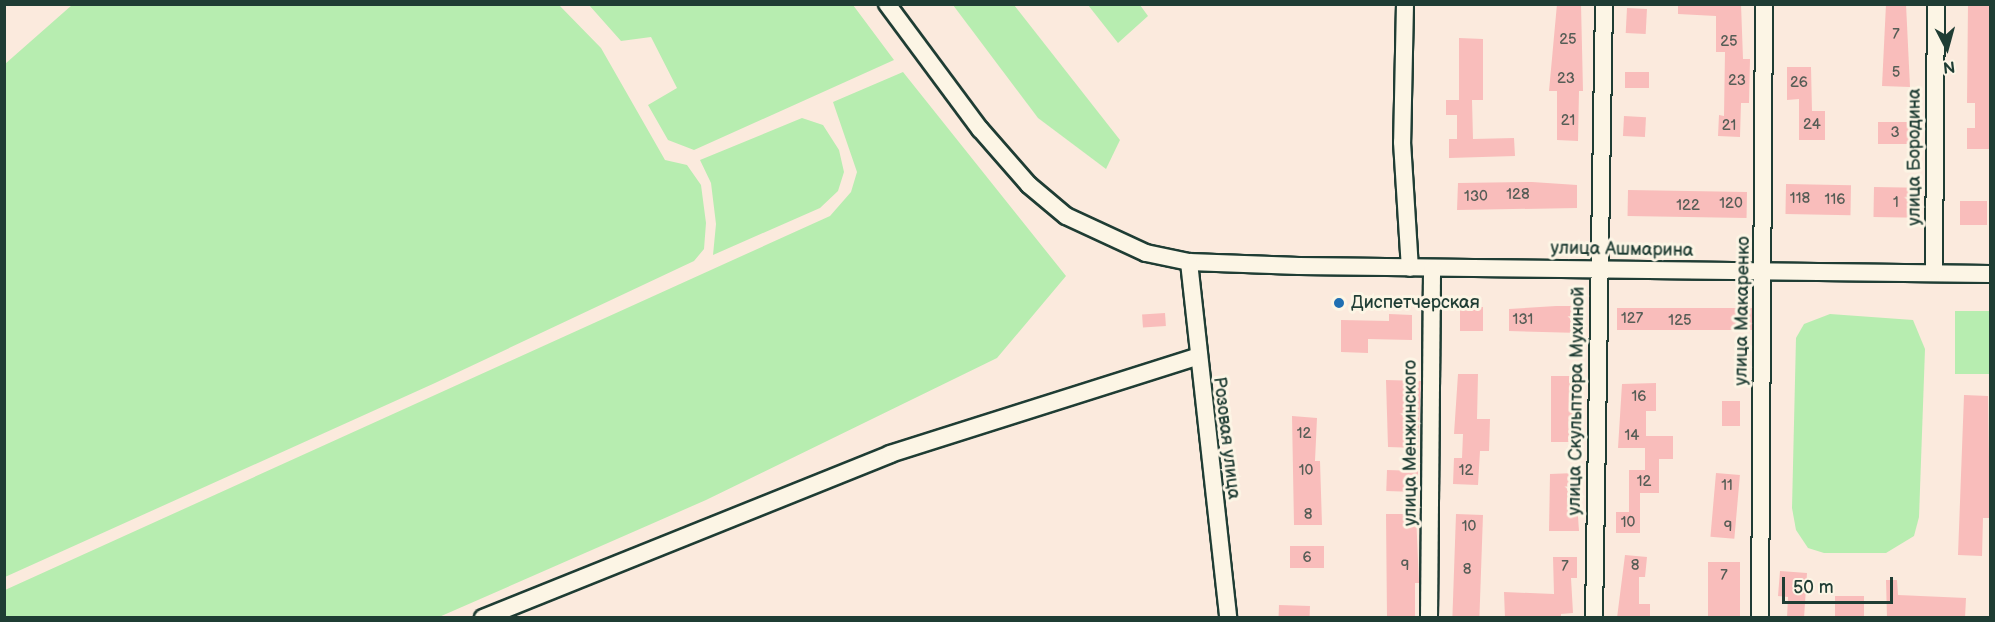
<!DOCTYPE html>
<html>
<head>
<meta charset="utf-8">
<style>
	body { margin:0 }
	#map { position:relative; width:1995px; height:622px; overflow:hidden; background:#fbeadd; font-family:"Balsamiq Sans",sans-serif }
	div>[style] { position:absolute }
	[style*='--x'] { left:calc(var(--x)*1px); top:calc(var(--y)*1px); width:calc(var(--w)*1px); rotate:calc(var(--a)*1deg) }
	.green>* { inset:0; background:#b7edb0; transform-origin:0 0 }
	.building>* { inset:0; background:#f9bdbb; transform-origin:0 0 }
	.roads { filter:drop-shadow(2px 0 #1f3d34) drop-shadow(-2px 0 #1f3d34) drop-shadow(0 2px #1f3d34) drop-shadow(0 -2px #1f3d34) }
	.minor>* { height:16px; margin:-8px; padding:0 8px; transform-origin:8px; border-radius:8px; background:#fcf5e5 }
	.dots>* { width:16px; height:16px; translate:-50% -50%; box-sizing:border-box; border:3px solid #fcf5e5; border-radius:50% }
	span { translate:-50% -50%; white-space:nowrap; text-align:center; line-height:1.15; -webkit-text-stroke:6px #fcf5e5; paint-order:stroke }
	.number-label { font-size:15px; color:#565d56 }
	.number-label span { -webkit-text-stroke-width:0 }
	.street-label { font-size:18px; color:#1f3d34 }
	.poi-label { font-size:18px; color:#1f3d34 }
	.left { translate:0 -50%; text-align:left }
	.frame { position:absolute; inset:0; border:6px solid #1f3d34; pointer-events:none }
	.north { position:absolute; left:1917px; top:18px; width:60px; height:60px; -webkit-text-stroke:4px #fcf5e5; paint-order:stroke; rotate:174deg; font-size:16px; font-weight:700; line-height:24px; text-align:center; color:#1f3d34 }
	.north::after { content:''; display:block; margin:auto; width:21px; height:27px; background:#1f3d34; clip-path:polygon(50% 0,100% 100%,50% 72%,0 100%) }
	.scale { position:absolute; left:1782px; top:577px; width:111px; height:27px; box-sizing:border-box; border:3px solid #1f3d34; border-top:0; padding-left:8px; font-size:18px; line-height:21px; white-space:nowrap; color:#1f3d34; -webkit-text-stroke:4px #fcf5e5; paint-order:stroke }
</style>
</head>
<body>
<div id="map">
	<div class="green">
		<div style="clip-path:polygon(72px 5px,559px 5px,601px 48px,665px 160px,687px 165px,701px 185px,706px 223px,704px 249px,694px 261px,435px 383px,5px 577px,5px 64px)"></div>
		<div style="clip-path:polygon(589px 5px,853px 5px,894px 60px,694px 150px,668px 140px,648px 105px,677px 88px,651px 37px,621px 41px)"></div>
		<div style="clip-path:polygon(953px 5px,1014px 5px,1120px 140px,1106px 169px,1038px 118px)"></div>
		<div style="clip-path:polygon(1088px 5px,1140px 5px,1148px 16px,1118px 43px)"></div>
		<div style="clip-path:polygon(903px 72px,1066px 276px,997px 358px,706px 500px,439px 617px,5px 617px,5px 590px,830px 216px,851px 192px,857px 172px,833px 102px)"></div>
		<div style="clip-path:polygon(802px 118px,823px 125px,839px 150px,844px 172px,838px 191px,820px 208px,713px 255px,716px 224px,711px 183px,700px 160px)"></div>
		<div style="left:1955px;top:311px;width:35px;height:63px"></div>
		<div style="clip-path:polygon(1830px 314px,1913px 320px,1925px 349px,1919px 517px,1914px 536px,1886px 553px,1824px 553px,1808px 548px,1796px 530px,1792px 508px,1796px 338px,1804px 324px)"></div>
	</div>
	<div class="building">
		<div style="clip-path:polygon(1557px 4px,1581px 4px,1583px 91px,1579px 91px,1578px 141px,1557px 140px,1557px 91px,1549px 91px)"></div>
		<div style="clip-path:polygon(1678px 4px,1741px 4px,1743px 59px,1750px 59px,1749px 103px,1741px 103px,1740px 137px,1718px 136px,1719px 115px,1724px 116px,1725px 52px,1716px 52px,1716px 16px,1678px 14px)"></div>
		<div style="clip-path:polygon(1886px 4px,1906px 4px,1910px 87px,1882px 86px)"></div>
		<div style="clip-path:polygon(1968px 4px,1990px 4px,1990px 149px,1967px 149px,1967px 128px,1975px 128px,1975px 103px,1967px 103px)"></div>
		<div style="left:1627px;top:8px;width:20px;height:25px;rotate:3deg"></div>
		<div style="clip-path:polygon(1459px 38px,1483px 39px,1483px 100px,1472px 100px,1473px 139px,1514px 138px,1515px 156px,1449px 158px,1449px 139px,1457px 139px,1457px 115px,1446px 115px,1446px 100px,1459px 100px)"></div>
		<div style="clip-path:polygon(1787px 67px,1811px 67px,1812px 111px,1825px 111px,1825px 140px,1799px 140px,1799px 99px,1787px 100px)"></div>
		<div style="left:1625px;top:72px;width:24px;height:16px"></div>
		<div style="left:1624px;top:116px;width:22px;height:20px;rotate:3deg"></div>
		<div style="left:1878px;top:122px;width:35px;height:22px"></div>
		<div style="clip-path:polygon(1532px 182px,1577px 185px,1577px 208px,1457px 210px,1458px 183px)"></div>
		<div style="left:1786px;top:184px;width:65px;height:30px;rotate:1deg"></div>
		<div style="left:1874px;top:187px;width:44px;height:30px;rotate:1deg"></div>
		<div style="left:1628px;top:190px;width:119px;height:26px;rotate:1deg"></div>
		<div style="left:1960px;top:201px;width:27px;height:24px"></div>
		<div style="clip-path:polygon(1556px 306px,1580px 306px,1580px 333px,1509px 331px,1509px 309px)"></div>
		<div style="left:1460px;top:307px;width:23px;height:24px"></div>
		<div style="left:1617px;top:308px;width:135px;height:22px"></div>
		<div style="left:1165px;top:313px;width:13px;height:23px;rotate:86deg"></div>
		<div style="clip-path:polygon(1389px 314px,1412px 315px,1412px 340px,1368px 339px,1368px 353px,1341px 352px,1341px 320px,1389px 321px)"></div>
		<div style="clip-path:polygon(1458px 374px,1478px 374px,1477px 419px,1490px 419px,1489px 451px,1480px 451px,1478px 485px,1453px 484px,1454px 458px,1462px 458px,1463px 434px,1454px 434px)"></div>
		<div style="clip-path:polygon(1551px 376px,1579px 376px,1579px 403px,1573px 403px,1573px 442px,1551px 442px)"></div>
		<div style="clip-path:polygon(1386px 380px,1421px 381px,1418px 448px,1388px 447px)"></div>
		<div style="clip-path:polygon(1656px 383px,1656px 411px,1646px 411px,1646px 436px,1673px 436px,1673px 459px,1659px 459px,1659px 493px,1640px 493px,1640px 533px,1616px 533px,1616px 512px,1629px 512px,1629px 470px,1645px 470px,1645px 448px,1618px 448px,1622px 384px)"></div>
		<div style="clip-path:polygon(1964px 395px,1988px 396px,1990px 518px,1983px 518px,1982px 556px,1958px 555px)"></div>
		<div style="left:1722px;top:401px;width:18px;height:25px"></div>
		<div style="clip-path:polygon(1292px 416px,1317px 418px,1315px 461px,1320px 461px,1322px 525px,1294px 525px)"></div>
		<div style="left:1387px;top:470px;width:31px;height:21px;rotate:2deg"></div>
		<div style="clip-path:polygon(1575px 473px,1579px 531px,1549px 531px,1550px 474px)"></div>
		<div style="left:1716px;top:473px;width:24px;height:64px;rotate:5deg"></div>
		<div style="clip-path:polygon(1386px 514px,1416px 514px,1419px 583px,1415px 583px,1415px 618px,1387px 618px)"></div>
		<div style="left:1456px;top:514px;width:27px;height:104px;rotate:2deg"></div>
		<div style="left:1324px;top:546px;width:22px;height:34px;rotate:90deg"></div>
		<div style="clip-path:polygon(1625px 555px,1647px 557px,1645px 577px,1639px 577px,1639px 604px,1650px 604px,1650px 618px,1617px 618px)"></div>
		<div style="clip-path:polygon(1553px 557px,1577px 557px,1577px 578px,1571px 578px,1573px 613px,1561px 614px,1561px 618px,1505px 618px,1504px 592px,1554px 594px)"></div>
		<div style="left:1708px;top:562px;width:32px;height:56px"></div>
		<div style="clip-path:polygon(1780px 571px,1807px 573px,1804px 618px,1787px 618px,1788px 597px,1778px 596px)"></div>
		<div style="clip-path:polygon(1886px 580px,1897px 580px,1898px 595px,1966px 598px,1965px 618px,1887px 618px)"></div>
		<div style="left:1835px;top:596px;width:29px;height:22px"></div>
		<div style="left:1279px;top:605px;width:31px;height:13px;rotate:2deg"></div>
	</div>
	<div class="roads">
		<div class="minor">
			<div style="--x:887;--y:4;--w:156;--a:53.4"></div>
			<div style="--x:980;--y:129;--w:74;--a:48.8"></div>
			<div style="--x:1029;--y:185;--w:48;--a:40"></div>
			<div style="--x:1066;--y:216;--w:88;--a:24.8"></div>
			<div style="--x:1146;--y:253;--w:44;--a:11.8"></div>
			<div style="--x:1189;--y:262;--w:110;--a:2.1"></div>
			<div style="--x:1299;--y:266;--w:691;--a:0.66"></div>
			<div style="--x:1405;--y:4;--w:138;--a:91.2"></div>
			<div style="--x:1402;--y:142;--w:126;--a:86.4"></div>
			<div style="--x:1189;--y:262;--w:358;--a:83.7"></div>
			<div style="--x:1934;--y:273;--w:269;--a:-89.6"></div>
			<div style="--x:483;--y:618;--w:439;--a:-21.9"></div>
			<div style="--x:890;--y:454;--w:321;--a:-17.6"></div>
			<div style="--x:1429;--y:618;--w:350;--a:-89.5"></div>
			<div style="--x:1594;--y:618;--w:614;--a:-89.07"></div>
			<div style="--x:1760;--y:618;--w:614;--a:-89.63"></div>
		</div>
	</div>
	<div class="dots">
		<div style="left:1339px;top:303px;background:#1f6fb2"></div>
	</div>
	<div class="number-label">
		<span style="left:1896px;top:35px">7</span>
		<span style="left:1568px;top:40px">25</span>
		<span style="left:1729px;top:42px">25</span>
		<span style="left:1896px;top:73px">5</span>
		<span style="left:1566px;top:79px">23</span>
		<span style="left:1737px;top:81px">23</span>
		<span style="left:1799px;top:83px">26</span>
		<span style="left:1568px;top:121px">21</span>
		<span style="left:1812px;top:125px">24</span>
		<span style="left:1729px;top:126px">21</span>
		<span style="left:1895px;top:133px">3</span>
		<span style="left:1518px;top:195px">128</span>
		<span style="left:1476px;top:197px">130</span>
		<span style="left:1800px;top:199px">118</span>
		<span style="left:1835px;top:200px">116</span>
		<span style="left:1896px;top:203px">1</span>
		<span style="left:1731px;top:204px">120</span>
		<span style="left:1688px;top:206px">122</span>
		<span style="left:1632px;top:319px">127</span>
		<span style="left:1523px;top:320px">131</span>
		<span style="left:1680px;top:321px">125</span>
		<span style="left:1639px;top:397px">16</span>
		<span style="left:1304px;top:434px">12</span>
		<span style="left:1632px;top:436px">14</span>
		<span style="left:1306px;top:471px">10</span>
		<span style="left:1466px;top:471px">12</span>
		<span style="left:1644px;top:482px">12</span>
		<span style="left:1727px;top:486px">11</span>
		<span style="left:1308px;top:515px">8</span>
		<span style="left:1628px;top:523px">10</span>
		<span style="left:1469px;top:527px">10</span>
		<span style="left:1728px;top:527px">9</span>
		<span style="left:1307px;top:558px">6</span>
		<span style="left:1405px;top:566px">9</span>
		<span style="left:1635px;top:566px">8</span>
		<span style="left:1565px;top:567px">7</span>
		<span style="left:1467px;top:570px">8</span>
		<span style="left:1724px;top:576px">7</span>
	</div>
	<div class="street-label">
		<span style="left:1915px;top:157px;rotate:-90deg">улица Бородина</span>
		<span style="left:1622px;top:250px;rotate:1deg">улица Ашмарина</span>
		<span style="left:1743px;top:311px;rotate:-89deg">улица Макаренко</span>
		<span style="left:1577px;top:401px;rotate:-89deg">улица Скульптора Мухиной</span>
		<span style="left:1226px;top:438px;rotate:83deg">Розовая улица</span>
		<span style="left:1411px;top:443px;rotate:-90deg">улица Менжинского</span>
	</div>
	<div class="poi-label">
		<span class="left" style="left:1351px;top:303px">Диспетчерская</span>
	</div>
	<div class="frame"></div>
	<div class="north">N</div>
	<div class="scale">50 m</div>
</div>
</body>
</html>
